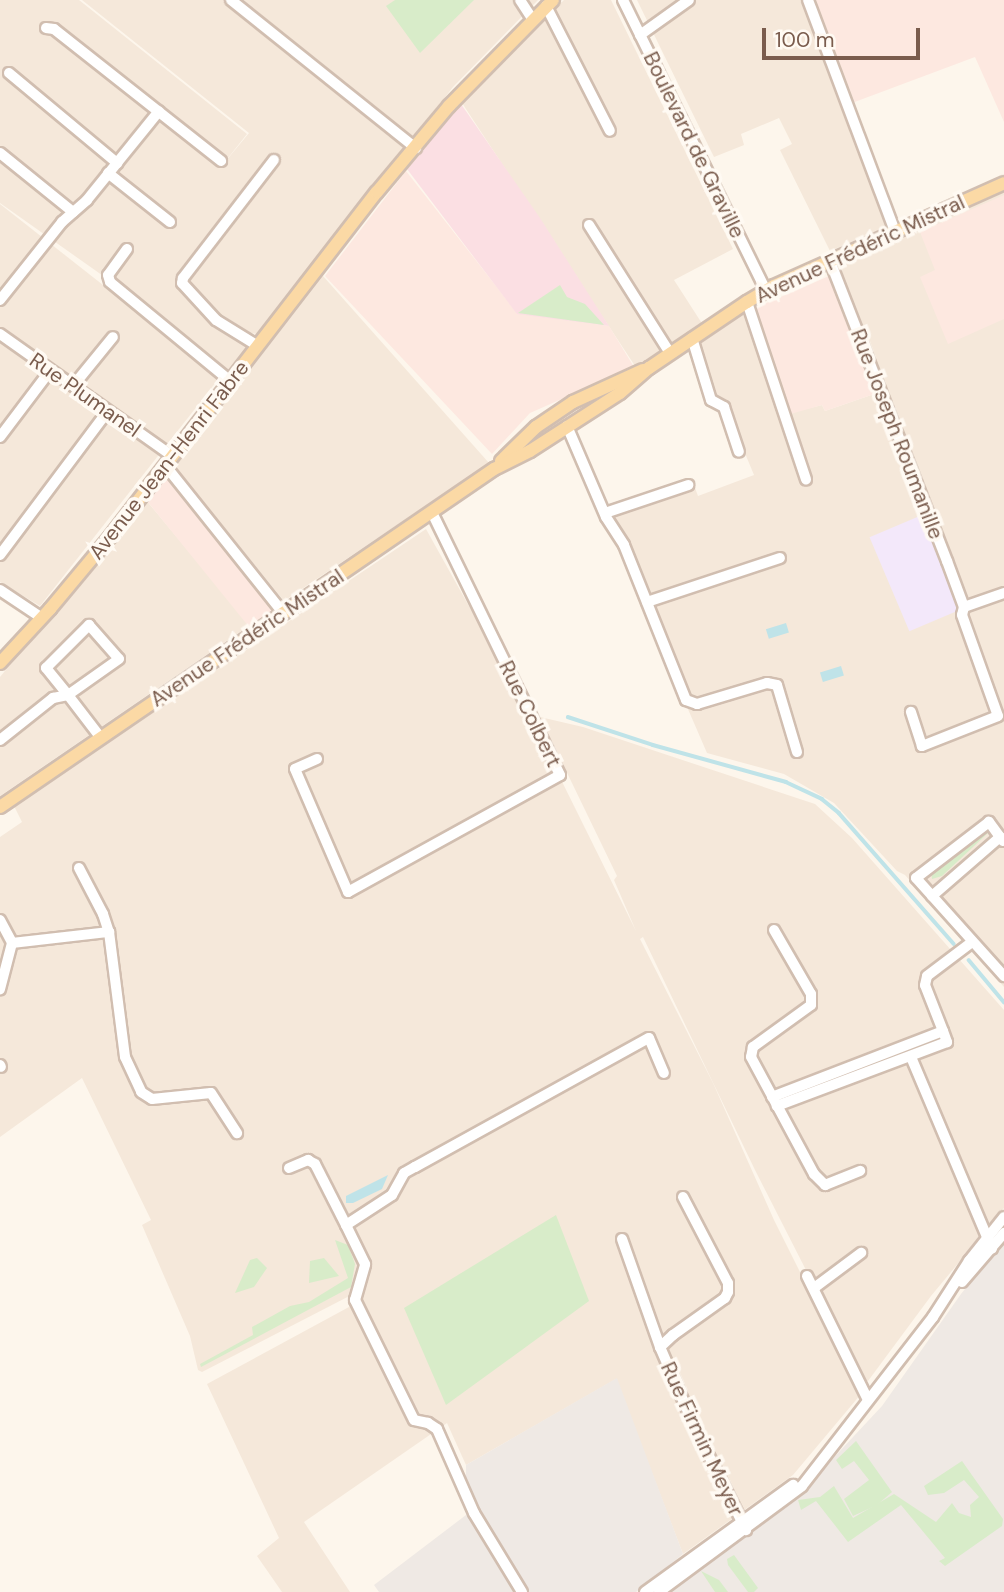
<!DOCTYPE html>
<html>
<head>
<meta charset="utf-8">
<style>
	body { margin:0 }
	#map { position:relative; width:1004px; height:1592px; overflow:hidden; background:#fdf6ec; font-family:"DM Sans",sans-serif }
	div>[style] { position:absolute }
	[style*='--x'] { left:calc(var(--x)*1px); top:calc(var(--y)*1px); width:calc(var(--w)*1px); rotate:calc(var(--a)*1deg) }
	.residential>* { inset:0; background:#f5e8da }
	.commercial>* { inset:0; background:#fde8e0; transform-origin:0 0 }
	.industrial>* { inset:0; background:#efe9e4 }
	.education>* { inset:0; background:#f3e8fa; transform-origin:0 0 }
	.medical>* { inset:0; background:#fbdfe3 }
	.green>* { inset:0; background:#d8ecc9 }
	.water>* { inset:0; background:#bfe3e8; transform-origin:0 0 }
	.stream>* { height:3.5px; margin:-1.75px; padding:0 1.75px; transform-origin:1.75px; border-radius:1.75px; background:#bfe3e8 }
	.roads { filter:drop-shadow(2px 0 #d1beb0) drop-shadow(-2px 0 #d1beb0) drop-shadow(0 2px #d1beb0) drop-shadow(0 -2px #d1beb0) }
	.minor>* { height:10px; margin:-5px; padding:0 5px; transform-origin:5px; border-radius:5px; background:#fff }
	.major>* { height:12px; margin:-6px; padding:0 6px; transform-origin:6px; border-radius:6px; background:#fbd9a5 }
	span { translate:-50% -50%; white-space:nowrap; text-align:center; line-height:1.15; -webkit-text-stroke:7px #fffaf3; paint-order:stroke }
	.street-label { font-size:21px; color:#7a5c4d }
	.scale { position:absolute; left:762px; top:28px; width:158px; height:32px; box-sizing:border-box; border:4px solid #7a5c4d; border-top:0; padding-left:9px; font-size:21px; line-height:24px; white-space:nowrap; color:#7a5c4d; -webkit-text-stroke:5px #fffaf3; paint-order:stroke }
</style>
</head>
<body>
<div id="map">
	<div class="residential">
		<div style="clip-path:polygon(0 0,79px 0,247px 134px,220px 168px,249px 133px,82px 0,538px 0,453px 87px,258px 334px,250px 333px,215px 310px,210px 316px,248px 348px,227px 373px,99px 273px,0 203px)"></div>
		<div style="clip-path:polygon(564px 0,611px 0,733px 249px,674px 280px,703px 325px,635px 366px,462px 103px)"></div>
		<div style="clip-path:polygon(637px 0,804px 0,889px 226px,830px 251px,780px 150px,792px 144px,779px 118px,741px 134px,744px 145px,714px 157px)"></div>
		<div style="clip-path:polygon(1004px 188px,1004px 586px,972px 598px,963px 597px,834px 267px)"></div>
		<div style="clip-path:polygon(0 204px,220px 377px,40px 606px,0 582px)"></div>
		<div style="clip-path:polygon(323px 276px,489px 463px,284px 601px,175px 467px)"></div>
		<div style="clip-path:polygon(746px 312px,782px 415px,822px 405px,825px 411px,877px 393px,964px 614px,1004px 599px,1004px 987px,905px 875px,897px 871px,834px 803px,784px 774px,707px 753px,619px 550px,625px 542px,612px 512px,694px 485px,698px 496px,754px 475px,724px 403px,716px 396px,698px 345px)"></div>
		<div style="clip-path:polygon(146px 500px,250px 625px,0 796px,0 677px)"></div>
		<div style="clip-path:polygon(426px 529px,525px 707px,636px 931px,614px 880px,617px 876px,540px 717px,583px 727px,815px 804px,852px 838px,1004px 1010px,1004px 1208px,931px 1296px,868px 1381px,862px 1380px,755px 1170px,643px 937px,640px 939px,713px 1083px,774px 1220px,861px 1394px,793px 1475px,683px 1554px,616px 1379px,466px 1465px,447px 1423px,304px 1522px,350px 1592px,282px 1592px,257px 1556px,279px 1538px,207px 1384px,349px 1307px,361px 1290px,202px 1372px,198px 1370px,190px 1336px,142px 1225px,151px 1220px,82px 1078px,0 1137px,0 837px,22px 822px,14px 806px)"></div>
	</div>
	<div class="commercial">
		<div style="clip-path:polygon(814px 0,1004px 0,1004px 122px,975px 57px,852px 103px)"></div>
		<div style="clip-path:polygon(406px 171px,517px 313px,609px 326px,634px 367px,530px 413px,492px 454px,325px 276px)"></div>
		<div style="clip-path:polygon(1004px 195px,1004px 319px,948px 344px,920px 277px,935px 270px,920px 232px)"></div>
		<div style="clip-path:polygon(829px 276px,877px 393px,825px 411px,822px 405px,787px 415px,755px 308px)"></div>
		<div style="left:172px;top:465px;width:176px;height:42px;rotate:51deg"></div>
	</div>
	<div class="industrial">
		<div style="clip-path:polygon(1004px 1241px,1004px 1592px,671px 1592px,791px 1498px,825px 1467px,882px 1406px,961px 1294px)"></div>
		<div style="clip-path:polygon(617px 1378px,683px 1554px,636px 1592px,379px 1592px,374px 1585px,466px 1515px,466px 1465px)"></div>
	</div>
	<div class="education">
		<div style="left:922px;top:515px;width:102px;height:57px;rotate:67deg"></div>
	</div>
	<div class="medical">
		<div style="clip-path:polygon(461px 104px,540px 218px,609px 326px,517px 314px,407px 169px)"></div>
	</div>
	<div class="green">
		<div style="clip-path:polygon(395px 0,474px 0,420px 53px,386px 6px)"></div>
		<div style="clip-path:polygon(560px 285px,567px 297px,585px 304px,604px 325px,518px 313px)"></div>
		<div style="clip-path:polygon(985px 832px,988px 833px,942px 876px,932px 879px,931px 870px)"></div>
		<div style="clip-path:polygon(556px 1215px,589px 1301px,446px 1405px,404px 1308px)"></div>
		<div style="clip-path:polygon(335px 1240px,348px 1245px,355px 1264px,351px 1287px,201px 1367px,200px 1364px,253px 1335px,252px 1327px,290px 1306px,309px 1302px,348px 1278px)"></div>
		<div style="clip-path:polygon(257px 1258px,267px 1268px,254px 1287px,235px 1293px,250px 1260px)"></div>
		<div style="clip-path:polygon(324px 1258px,339px 1276px,309px 1283px,310px 1261px)"></div>
		<div style="clip-path:polygon(856px 1441px,892px 1492px,877px 1505px,853px 1516px,844px 1499px,869px 1480px,854px 1461px,842px 1469px,836px 1460px)"></div>
		<div style="clip-path:polygon(962px 1461px,1003px 1519px,1002px 1526px,945px 1566px,939px 1561px,945px 1558px,901px 1505px,848px 1542px,816px 1501px,801px 1510px,798px 1500px,820px 1497px,834px 1486px,853px 1518px,894px 1494px,936px 1522px,952px 1503px,959px 1513px,971px 1517px,970px 1505px,979px 1497px,964px 1480px,944px 1493px,928px 1495px,924px 1486px)"></div>
		<div style="clip-path:polygon(734px 1555px,758px 1588px,754px 1592px,748px 1592px,728px 1565px,727px 1559px)"></div>
		<div style="clip-path:polygon(701px 1571px,719px 1580px,728px 1592px,715px 1592px)"></div>
	</div>
	<div class="water">
		<div style="left:786px;top:623px;width:10px;height:21px;rotate:73deg"></div>
		<div style="left:841px;top:666px;width:10px;height:22px;rotate:73deg"></div>
		<div style="clip-path:polygon(388px 1175px,382px 1189px,353px 1203px,346px 1203px,346px 1196px)"></div>
	</div>
	<div class="stream">
		<div style="--x:568;--y:717;--w:89;--a:18.2"></div>
		<div style="--x:653;--y:745;--w:138;--a:15.5"></div>
		<div style="--x:786;--y:782;--w:40;--a:25"></div>
		<div style="--x:822;--y:799;--w:22;--a:39"></div>
		<div style="--x:839;--y:813;--w:174;--a:48.7"></div>
		<div style="--x:969;--y:960;--w:55;--a:50.2"></div>
	</div>
	<div class="roads">
		<div class="minor">
			<div style="--x:231;--y:0;--w:237;--a:38.7"></div>
			<div style="--x:520;--y:0;--w:24;--a:57"></div>
			<div style="--x:623;--y:0;--w:324;--a:63.8"></div>
			<div style="--x:808;--y:0;--w:248;--a:69.4"></div>
			<div style="--x:546;--y:6;--w:140;--a:62.9"></div>
			<div style="--x:46;--y:28;--w:8;--a:7"></div>
			<div style="--x:54;--y:29;--w:213;--a:38.3"></div>
			<div style="--x:640;--y:35;--w:60;--a:-35.5"></div>
			<div style="--x:9;--y:73;--w:141;--a:39.8"></div>
			<div style="--x:0;--y:153;--w:94;--a:38.9"></div>
			<div style="--x:108;--y:173;--w:79;--a:38.3"></div>
			<div style="--x:589;--y:225;--w:151;--a:57.7"></div>
			<div style="--x:127;--y:249;--w:32;--a:126"></div>
			<div style="--x:108;--y:275;--w:7;--a:74"></div>
			<div style="--x:110;--y:282;--w:156;--a:39.5"></div>
			<div style="--x:830;--y:261;--w:322;--a:68.7"></div>
			<div style="--x:947;--y:561;--w:49;--a:69.7"></div>
			<div style="--x:964;--y:607;--w:8;--a:104"></div>
			<div style="--x:962;--y:615;--w:107;--a:70.4"></div>
			<div style="--x:998;--y:716;--w:82;--a:158.5"></div>
			<div style="--x:922;--y:746;--w:36;--a:-108"></div>
			<div style="--x:0;--y:300;--w:100;--a:-51.5"></div>
			<div style="--x:62;--y:222;--w:33;--a:-41"></div>
			<div style="--x:87;--y:200;--w:114;--a:-51"></div>
			<div style="--x:747;--y:302;--w:187;--a:71.6"></div>
			<div style="--x:0;--y:334;--w:209;--a:35.3"></div>
			<div style="--x:692;--y:338;--w:65;--a:73"></div>
			<div style="--x:711;--y:400;--w:15;--a:28"></div>
			<div style="--x:724;--y:407;--w:47;--a:71.6"></div>
			<div style="--x:258;--y:346;--w:49;--a:-148.2"></div>
			<div style="--x:216;--y:320;--w:50;--a:-132.6"></div>
			<div style="--x:182;--y:283;--w:5;--a:-79"></div>
			<div style="--x:183;--y:278;--w:149;--a:-52.4"></div>
			<div style="--x:73;--y:386;--w:63;--a:-50.8"></div>
			<div style="--x:567;--y:426;--w:99;--a:66.8"></div>
			<div style="--x:606;--y:517;--w:33;--a:57"></div>
			<div style="--x:624;--y:545;--w:167;--a:68.2"></div>
			<div style="--x:686;--y:700;--w:12;--a:20"></div>
			<div style="--x:697;--y:704;--w:73;--a:-16.7"></div>
			<div style="--x:767;--y:683;--w:10;--a:11"></div>
			<div style="--x:777;--y:685;--w:70;--a:73.4"></div>
			<div style="--x:0;--y:437;--w:83;--a:-52.9"></div>
			<div style="--x:165;--y:465;--w:189;--a:51.4"></div>
			<div style="--x:605;--y:513;--w:88;--a:-18.6"></div>
			<div style="--x:0;--y:555;--w:179;--a:-53.2"></div>
			<div style="--x:0;--y:590;--w:50;--a:33.7"></div>
			<div style="--x:647;--y:602;--w:140;--a:-18.3"></div>
			<div style="--x:964;--y:607;--w:42;--a:-19.3"></div>
			<div style="--x:89;--y:625;--w:45;--a:48.6"></div>
			<div style="--x:119;--y:659;--w:62;--a:144.8"></div>
			<div style="--x:68;--y:695;--w:35;--a:-129"></div>
			<div style="--x:46;--y:668;--w:61;--a:-45"></div>
			<div style="--x:0;--y:740;--w:68;--a:-38.4"></div>
			<div style="--x:53;--y:698;--w:15;--a:-11"></div>
			<div style="--x:68;--y:695;--w:54;--a:52.5"></div>
			<div style="--x:317;--y:759;--w:24;--a:156"></div>
			<div style="--x:295;--y:769;--w:134;--a:66.7"></div>
			<div style="--x:348;--y:892;--w:242;--a:-28.9"></div>
			<div style="--x:560;--y:775;--w:292;--a:-116"></div>
			<div style="--x:1000;--y:837;--w:19;--a:-126"></div>
			<div style="--x:989;--y:822;--w:92;--a:142.5"></div>
			<div style="--x:916;--y:878;--w:132;--a:48.1"></div>
			<div style="--x:79;--y:868;--w:52;--a:62.4"></div>
			<div style="--x:103;--y:914;--w:19;--a:72"></div>
			<div style="--x:932;--y:896;--w:90;--a:-40.9"></div>
			<div style="--x:1000;--y:837;--w:5;--a:53"></div>
			<div style="--x:0;--y:920;--w:26;--a:62"></div>
			<div style="--x:12;--y:943;--w:48;--a:104.6"></div>
			<div style="--x:774;--y:930;--w:74;--a:60"></div>
			<div style="--x:811;--y:994;--w:11;--a:90"></div>
			<div style="--x:811;--y:1005;--w:72;--a:144.1"></div>
			<div style="--x:753;--y:1047;--w:10;--a:101"></div>
			<div style="--x:751;--y:1057;--w:133;--a:61.7"></div>
			<div style="--x:814;--y:1174;--w:16;--a:45"></div>
			<div style="--x:825;--y:1185;--w:38;--a:-22"></div>
			<div style="--x:12;--y:943;--w:98;--a:-6.5"></div>
			<div style="--x:109;--y:932;--w:126;--a:82.7"></div>
			<div style="--x:125;--y:1057;--w:38;--a:65"></div>
			<div style="--x:141;--y:1092;--w:13;--a:32"></div>
			<div style="--x:152;--y:1099;--w:59;--a:-5.8"></div>
			<div style="--x:211;--y:1093;--w:48;--a:57"></div>
			<div style="--x:943;--y:1031;--w:49;--a:-111.4"></div>
			<div style="--x:925;--y:985;--w:9;--a:-77"></div>
			<div style="--x:927;--y:976;--w:56;--a:-37.1"></div>
			<div style="--x:911;--y:1057;--w:208;--a:67.1"></div>
			<div style="--x:0;--y:1065;--w:2;--a:63"></div>
			<div style="--x:772;--y:1097;--w:183;--a:-21.1"></div>
			<div style="--x:943;--y:1031;--w:12;--a:70"></div>
			<div style="--x:947;--y:1042;--w:182;--a:159.4"></div>
			<div style="--x:289;--y:1168;--w:21;--a:-23"></div>
			<div style="--x:308;--y:1160;--w:8;--a:30"></div>
			<div style="--x:315;--y:1164;--w:68;--a:63.1"></div>
			<div style="--x:683;--y:1197;--w:97;--a:62.4"></div>
			<div style="--x:728;--y:1283;--w:9;--a:90"></div>
			<div style="--x:728;--y:1292;--w:7;--a:117"></div>
			<div style="--x:725;--y:1298;--w:64;--a:144.6"></div>
			<div style="--x:673;--y:1335;--w:18;--a:137"></div>
			<div style="--x:660;--y:1347;--w:90;--a:66.6"></div>
			<div style="--x:696;--y:1430;--w:112;--a:63.4"></div>
			<div style="--x:622;--y:1239;--w:114;--a:70.6"></div>
			<div style="--x:807;--y:1276;--w:138;--a:63.8"></div>
			<div style="--x:962;--y:1282;--w:65;--a:-49.4"></div>
			<div style="--x:814;--y:1288;--w:59;--a:-36.7"></div>
			<div style="--x:522;--y:1592;--w:92;--a:-121.3"></div>
			<div style="--x:474;--y:1513;--w:92;--a:-113.8"></div>
			<div style="--x:437;--y:1429;--w:11;--a:-146"></div>
			<div style="--x:428;--y:1423;--w:14;--a:-168"></div>
			<div style="--x:414;--y:1420;--w:134;--a:-116.2"></div>
			<div style="--x:355;--y:1300;--w:37;--a:-74"></div>
			<div style="--x:365;--y:1264;--w:43;--a:-116"></div>
			<div style="--x:346;--y:1225;--w:55;--a:-33.1"></div>
			<div style="--x:392;--y:1195;--w:25;--a:-61"></div>
			<div style="--x:404;--y:1173;--w:13;--a:-29"></div>
			<div style="--x:415;--y:1167;--w:267;--a:-28.9"></div>
			<div style="--x:649;--y:1038;--w:38;--a:67"></div>
			<div style="--x:645;--y:1592;--w:183;--a:-35.9"></div>
			<div style="--x:659;--y:1592;--w:178;--a:-36.5"></div>
			<div style="--x:802;--y:1486;--w:214;--a:-52.2"></div>
			<div style="--x:933;--y:1317;--w:67;--a:-57.3"></div>
			<div style="--x:969;--y:1261;--w:56;--a:-51.5"></div>
		</div>
		<div class="major">
			<div style="--x:501;--y:461;--w:49;--a:-44.2"></div>
			<div style="--x:536;--y:427;--w:45;--a:-34"></div>
			<div style="--x:573;--y:402;--w:77;--a:-24.6"></div>
			<div style="--x:0;--y:663;--w:74;--a:-47.2"></div>
			<div style="--x:50;--y:609;--w:94;--a:-50.2"></div>
			<div style="--x:110;--y:537;--w:436;--a:-52.3"></div>
			<div style="--x:377;--y:192;--w:112;--a:-50.1"></div>
			<div style="--x:449;--y:106;--w:148;--a:-45.5"></div>
			<div style="--x:0;--y:807;--w:599;--a:-34.38"></div>
			<div style="--x:494;--y:469;--w:40;--a:-26.6"></div>
			<div style="--x:530;--y:451;--w:107;--a:-32.8"></div>
			<div style="--x:620;--y:393;--w:38;--a:-41"></div>
			<div style="--x:649;--y:368;--w:118;--a:-34"></div>
			<div style="--x:747;--y:302;--w:31;--a:-31"></div>
			<div style="--x:774;--y:286;--w:252;--a:-24.1"></div>
		</div>
	</div>
	<div class="street-label">
		<span style="left:694px;top:145px;rotate:64deg">Boulevard de Graville</span>
		<span style="left:860px;top:249px;rotate:-25deg">Avenue Frédéric Mistral</span>
		<span style="left:85px;top:395px;rotate:35deg">Rue Plumanel</span>
		<span style="left:897px;top:434px;rotate:69deg">Rue Joseph Roumanille</span>
		<span style="left:169px;top:460px;rotate:-52deg">Avenue Jean-Henri Fabre</span>
		<span style="left:247px;top:638px;rotate:-34deg">Avenue Frédéric Mistral</span>
		<span style="left:530px;top:714px;rotate:64deg">Rue Colbert</span>
		<span style="left:702px;top:1439px;rotate:65deg">Rue Firmin Meyer</span>
	</div>
	<div class="scale">100 m</div>
</div>
</body>
</html>
